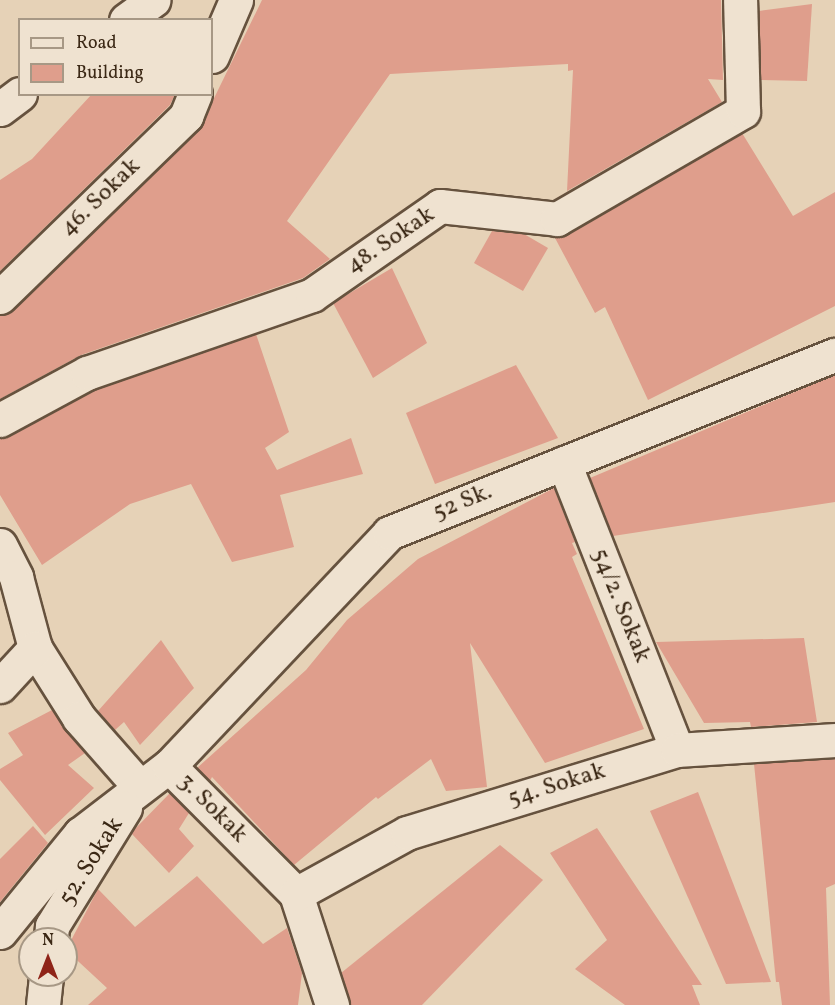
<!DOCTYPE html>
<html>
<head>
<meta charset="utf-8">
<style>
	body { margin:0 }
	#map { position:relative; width:835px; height:1005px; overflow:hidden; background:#e6d2b7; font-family:Vollkorn,serif }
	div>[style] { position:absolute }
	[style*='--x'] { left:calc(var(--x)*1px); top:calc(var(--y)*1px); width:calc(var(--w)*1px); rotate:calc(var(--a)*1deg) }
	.building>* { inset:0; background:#df9e8c }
	.roads { filter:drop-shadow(2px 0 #66523e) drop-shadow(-2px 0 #66523e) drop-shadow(0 2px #66523e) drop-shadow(0 -2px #66523e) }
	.minor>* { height:33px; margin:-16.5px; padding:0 16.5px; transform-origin:16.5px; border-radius:16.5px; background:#efe2d0 }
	span { translate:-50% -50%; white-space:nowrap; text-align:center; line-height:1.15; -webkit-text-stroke:6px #efe2d0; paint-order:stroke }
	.street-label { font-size:24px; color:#3b2815 }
	.legend { position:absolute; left:18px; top:18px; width:195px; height:78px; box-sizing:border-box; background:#efe2d0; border:2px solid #a79885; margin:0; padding:8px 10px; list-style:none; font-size:18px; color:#3b2815 }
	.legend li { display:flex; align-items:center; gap:12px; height:30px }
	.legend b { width:30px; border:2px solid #a79885 }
	.north { position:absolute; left:18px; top:927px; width:60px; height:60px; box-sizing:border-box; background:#efe2d0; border:2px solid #a79885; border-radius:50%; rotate:0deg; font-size:16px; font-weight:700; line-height:24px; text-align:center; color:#3b2815 }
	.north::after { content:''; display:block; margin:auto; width:21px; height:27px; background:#8f2418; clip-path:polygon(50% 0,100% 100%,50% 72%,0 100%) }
</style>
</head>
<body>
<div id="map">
	<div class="building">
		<div style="clip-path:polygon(262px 0,721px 0,723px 80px,708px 79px,722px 102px,567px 191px,573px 70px,568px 71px,568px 64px,390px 74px,287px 221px,330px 259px,303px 278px,81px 355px,0 399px,0 315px,13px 310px,199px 129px)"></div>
		<div style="clip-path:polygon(812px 4px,807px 81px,761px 80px,759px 11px)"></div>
		<div style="clip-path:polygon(92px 94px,175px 94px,170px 105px,0 271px,0 180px,32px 159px)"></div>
		<div style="clip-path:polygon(742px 133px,793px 216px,835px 192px,835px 306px,648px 400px,605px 307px,595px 313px,555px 238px,566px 235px)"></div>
		<div style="clip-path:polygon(492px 231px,524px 234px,548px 248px,523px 291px,474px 263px)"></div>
		<div style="clip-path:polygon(392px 268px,427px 343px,373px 378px,333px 303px)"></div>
		<div style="clip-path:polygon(256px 334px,289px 432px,265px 448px,277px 470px,351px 438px,363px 474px,280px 495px,294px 547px,232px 562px,191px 484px,130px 504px,42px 565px,0 495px,0 439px,95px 390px)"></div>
		<div style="clip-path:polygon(516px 365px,558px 438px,435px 484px,406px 413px)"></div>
		<div style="clip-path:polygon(835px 375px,835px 502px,613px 536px,590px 478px)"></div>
		<div style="clip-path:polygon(554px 488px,575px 542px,572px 543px,577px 554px,572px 557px,644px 729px,545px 763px,470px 643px,487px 787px,446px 791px,431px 759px,378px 799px,376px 797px,294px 865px,212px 777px,210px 781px,197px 768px,306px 670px,347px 620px,418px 559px)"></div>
		<div style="clip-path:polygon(804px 638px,817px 722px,751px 727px,750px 722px,704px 723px,656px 642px)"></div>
		<div style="clip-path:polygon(161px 640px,194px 688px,140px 745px,124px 722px,115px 730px,98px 711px)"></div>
		<div style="clip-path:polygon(52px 710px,85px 753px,68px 765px,94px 788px,45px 835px,0 780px,0 769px,23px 755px,8px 733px)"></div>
		<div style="clip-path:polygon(835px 759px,835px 884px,826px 888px,830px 1005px,782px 1005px,779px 982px,776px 982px,754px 764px)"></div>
		<div style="clip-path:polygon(698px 792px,771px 982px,726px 984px,650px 811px)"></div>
		<div style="clip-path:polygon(170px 793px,189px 813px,179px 829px,194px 846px,169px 873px,131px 833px)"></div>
		<div style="clip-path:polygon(33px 826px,48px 843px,0 902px,0 859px)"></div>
		<div style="clip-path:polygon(597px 828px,702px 985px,692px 985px,700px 1005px,625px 1005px,575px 969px,607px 940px,550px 853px)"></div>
		<div style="clip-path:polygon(500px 845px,543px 880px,422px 1005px,350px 1005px,341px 973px)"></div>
		<div style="clip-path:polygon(197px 876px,263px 944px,287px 928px,302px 973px,298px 1005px,88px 1005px,107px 988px,66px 950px,98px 889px,135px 927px)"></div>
	</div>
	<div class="roads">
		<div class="minor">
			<div style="--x:126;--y:20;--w:34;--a:-36"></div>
			<div style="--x:212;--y:56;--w:61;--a:-66.8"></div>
			<div style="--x:0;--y:109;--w:25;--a:-37"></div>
			<div style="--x:0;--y:297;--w:260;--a:-44.2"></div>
			<div style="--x:186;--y:116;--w:24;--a:-68"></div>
			<div style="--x:0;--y:420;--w:99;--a:-28.4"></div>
			<div style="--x:87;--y:373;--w:238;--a:-19.1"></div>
			<div style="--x:312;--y:295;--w:156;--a:-34.8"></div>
			<div style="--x:440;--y:206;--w:118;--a:6.3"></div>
			<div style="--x:557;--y:219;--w:215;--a:-30.1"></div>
			<div style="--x:743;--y:111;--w:111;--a:-91.5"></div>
			<div style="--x:564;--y:463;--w:308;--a:68.5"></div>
			<div style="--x:0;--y:545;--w:36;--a:63"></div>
			<div style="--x:16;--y:577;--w:73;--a:75"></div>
			<div style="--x:35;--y:648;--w:83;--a:57.8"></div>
			<div style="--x:79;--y:718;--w:91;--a:48.6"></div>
			<div style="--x:0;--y:686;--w:52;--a:-47.4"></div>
			<div style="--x:169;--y:766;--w:180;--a:45.2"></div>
			<div style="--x:296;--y:894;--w:117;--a:72"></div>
			<div style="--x:296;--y:894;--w:127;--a:-28.8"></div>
			<div style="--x:407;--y:833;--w:282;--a:-17.1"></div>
			<div style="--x:677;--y:750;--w:158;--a:-3.6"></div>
			<div style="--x:0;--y:932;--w:127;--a:-50.8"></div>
			<div style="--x:80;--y:834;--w:112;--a:-37.4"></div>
			<div style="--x:169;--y:766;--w:320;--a:-46.6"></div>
			<div style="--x:389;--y:533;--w:480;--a:-21.8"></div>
			<div style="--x:51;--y:939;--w:13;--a:-86"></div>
			<div style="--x:52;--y:926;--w:139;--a:-58.3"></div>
			<div style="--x:43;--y:1005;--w:30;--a:-84"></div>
		</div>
	</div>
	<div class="street-label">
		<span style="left:101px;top:198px;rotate:-44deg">46. Sokak</span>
		<span style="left:391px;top:241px;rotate:-34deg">48. Sokak</span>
		<span style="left:463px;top:503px;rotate:-22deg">52 Sk.</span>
		<span style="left:620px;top:606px;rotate:68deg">54/2. Sokak</span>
		<span style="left:557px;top:786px;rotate:-17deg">54. Sokak</span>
		<span style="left:212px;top:809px;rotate:45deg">3. Sokak</span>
		<span style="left:92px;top:862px;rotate:-58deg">52. Sokak</span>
	</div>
	<ul class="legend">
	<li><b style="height:8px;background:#efe2d0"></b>Road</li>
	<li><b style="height:16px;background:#df9e8c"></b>Building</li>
	</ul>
	<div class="north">N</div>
</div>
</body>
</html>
